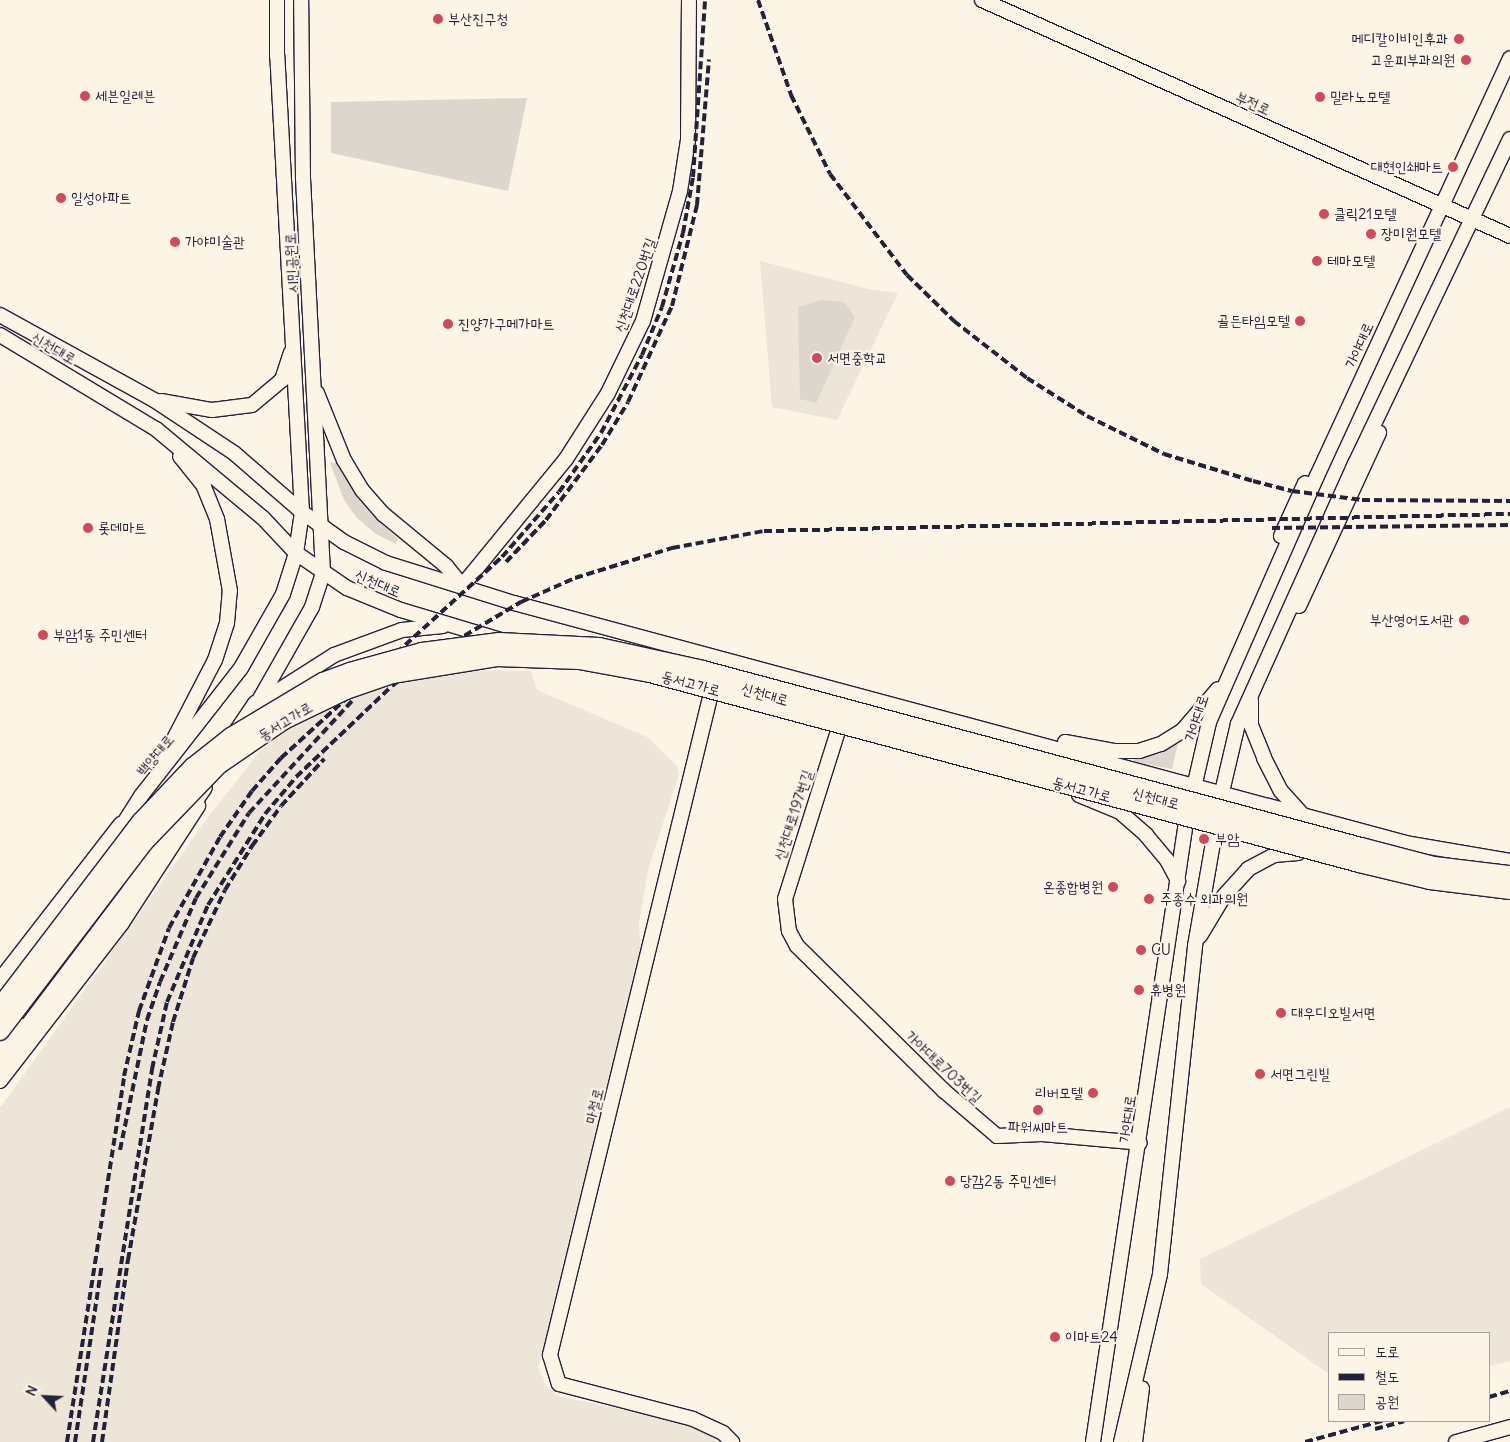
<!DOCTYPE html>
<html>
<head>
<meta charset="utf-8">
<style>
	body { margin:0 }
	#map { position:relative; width:1510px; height:1442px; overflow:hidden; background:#fcf5e5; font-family:Delius,"Poor Story",sans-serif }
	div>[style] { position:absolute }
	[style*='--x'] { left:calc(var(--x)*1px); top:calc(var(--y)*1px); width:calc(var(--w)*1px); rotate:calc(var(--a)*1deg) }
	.built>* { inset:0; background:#ece5d8 }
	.green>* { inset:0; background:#dcd6cc }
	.roads { filter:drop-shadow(1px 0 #22223b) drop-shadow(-1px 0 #22223b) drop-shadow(0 1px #22223b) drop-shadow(0 -1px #22223b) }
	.secondary>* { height:14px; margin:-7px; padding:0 7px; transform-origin:7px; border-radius:7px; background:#fcf5e5 }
	.highway>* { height:18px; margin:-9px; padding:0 9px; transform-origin:9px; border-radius:9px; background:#fcf5e5 }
	.rail>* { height:4px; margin-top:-2px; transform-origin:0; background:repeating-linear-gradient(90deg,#22223b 0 8px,transparent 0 12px) }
	.bridges { filter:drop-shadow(1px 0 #22223b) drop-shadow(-1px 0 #22223b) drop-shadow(0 1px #22223b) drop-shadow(0 -1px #22223b) }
	.highway-bridge>* { height:18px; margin:-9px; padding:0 9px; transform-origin:9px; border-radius:9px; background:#fcf5e5 }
	.dots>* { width:14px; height:14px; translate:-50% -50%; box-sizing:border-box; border:2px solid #fcf5e5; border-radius:50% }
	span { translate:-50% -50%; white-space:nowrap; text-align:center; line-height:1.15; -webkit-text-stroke:4px #fcf5e5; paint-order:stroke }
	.poi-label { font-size:15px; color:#22223b }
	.left { translate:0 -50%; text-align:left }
	.right { translate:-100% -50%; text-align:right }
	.street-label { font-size:15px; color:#22223b }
	.legend { position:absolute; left:1328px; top:1332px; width:162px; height:90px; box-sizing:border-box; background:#fcf5e5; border:1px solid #a5a1a1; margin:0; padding:6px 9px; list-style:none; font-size:15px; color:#22223b }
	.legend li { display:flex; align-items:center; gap:10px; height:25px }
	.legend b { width:25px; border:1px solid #a5a1a1 }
	.north { position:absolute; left:20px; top:1372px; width:50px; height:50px; -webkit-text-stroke:4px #fcf5e5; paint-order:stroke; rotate:295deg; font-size:14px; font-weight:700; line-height:20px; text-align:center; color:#22223b }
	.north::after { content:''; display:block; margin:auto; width:18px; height:22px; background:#22223b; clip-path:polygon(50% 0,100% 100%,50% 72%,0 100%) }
</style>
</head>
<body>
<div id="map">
	<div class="built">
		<div style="clip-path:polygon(760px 261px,868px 289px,898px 293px,837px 420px,772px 407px)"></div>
		<div style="clip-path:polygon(457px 670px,531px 671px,537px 690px,647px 737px,677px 766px,679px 774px,648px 870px,639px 923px,641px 956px,549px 1336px,538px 1367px,545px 1383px,557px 1396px,670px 1419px,712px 1435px,717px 1442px,0 1442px,0 1108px,209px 816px,260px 751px,361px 675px)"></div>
		<div style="clip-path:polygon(1510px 1107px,1510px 1361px,1489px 1366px,1489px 1333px,1329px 1333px,1329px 1374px,1201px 1284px,1200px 1259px)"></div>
	</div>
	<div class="green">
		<div style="clip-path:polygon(527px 98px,508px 191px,331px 153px,331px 102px)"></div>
		<div style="clip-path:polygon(822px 300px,844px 302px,855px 317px,816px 403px,800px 399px,798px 307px)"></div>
		<div style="clip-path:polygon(337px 462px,371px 514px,398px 539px,396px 544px,376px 534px,357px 518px,344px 500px,330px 463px)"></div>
		<div style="clip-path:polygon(1178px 743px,1172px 769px,1134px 762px,1133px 757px,1159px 754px)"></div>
	</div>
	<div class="roads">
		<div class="secondary">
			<div style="--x:982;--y:0;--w:578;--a:24.08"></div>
			<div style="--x:0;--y:315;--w:176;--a:28.9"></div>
			<div style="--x:154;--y:400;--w:96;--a:33.5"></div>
			<div style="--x:234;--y:453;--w:90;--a:40.9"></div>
			<div style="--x:302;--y:512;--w:52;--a:35.5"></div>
			<div style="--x:344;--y:542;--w:47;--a:26.6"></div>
			<div style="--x:386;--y:563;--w:134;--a:17.4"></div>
			<div style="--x:514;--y:603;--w:924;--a:15.06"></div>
			<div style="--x:1406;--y:843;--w:106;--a:9.8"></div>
			<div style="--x:0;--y:335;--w:182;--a:31.1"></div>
			<div style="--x:156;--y:429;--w:139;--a:39.8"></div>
			<div style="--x:263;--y:518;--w:48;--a:46.7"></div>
			<div style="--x:296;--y:553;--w:62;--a:34.5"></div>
			<div style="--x:347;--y:588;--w:58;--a:22.2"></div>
			<div style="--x:401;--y:610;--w:104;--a:16.7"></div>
			<div style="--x:317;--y:393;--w:72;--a:68.1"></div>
			<div style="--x:344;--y:460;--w:35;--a:59"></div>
			<div style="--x:362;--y:490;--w:32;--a:49"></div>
			<div style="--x:383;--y:514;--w:82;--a:39.5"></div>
			<div style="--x:446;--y:566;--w:26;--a:51"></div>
			<div style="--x:161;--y:401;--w:52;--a:10"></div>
			<div style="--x:212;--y:410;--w:40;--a:-7.1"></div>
			<div style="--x:252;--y:405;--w:39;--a:-40"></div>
			<div style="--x:282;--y:380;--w:29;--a:-72"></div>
			<div style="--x:1281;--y:536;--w:58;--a:-65.6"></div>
			<div style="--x:462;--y:586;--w:164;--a:-50.7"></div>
			<div style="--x:566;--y:459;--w:78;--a:-57.5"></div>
			<div style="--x:608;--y:393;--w:80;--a:-64.1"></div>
			<div style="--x:643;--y:321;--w:135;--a:-74.1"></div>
			<div style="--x:680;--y:191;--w:52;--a:-81.1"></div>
			<div style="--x:688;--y:140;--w:140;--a:-89.6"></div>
			<div style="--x:1299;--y:606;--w:191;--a:-65.2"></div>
			<div style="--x:714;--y:681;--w:694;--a:103.68"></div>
			<div style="--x:550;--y:1355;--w:30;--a:73"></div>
			<div style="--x:559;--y:1384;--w:138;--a:14.6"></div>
			<div style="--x:693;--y:1419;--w:33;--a:25"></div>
			<div style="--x:723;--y:1433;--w:13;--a:45"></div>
			<div style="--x:1251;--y:700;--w:25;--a:90"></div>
			<div style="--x:1251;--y:725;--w:35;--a:68"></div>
			<div style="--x:1264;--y:758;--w:37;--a:63"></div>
			<div style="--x:1281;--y:791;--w:31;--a:48"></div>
			<div style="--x:259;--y:703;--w:89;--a:-32.6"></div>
			<div style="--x:334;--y:655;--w:72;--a:-20.2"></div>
			<div style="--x:402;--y:630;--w:41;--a:-5.6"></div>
			<div style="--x:253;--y:711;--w:120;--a:-60.4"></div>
			<div style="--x:312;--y:607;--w:36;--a:-72"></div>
			<div style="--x:323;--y:573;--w:396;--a:-92.9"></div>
			<div style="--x:303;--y:178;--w:178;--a:-90.6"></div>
			<div style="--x:838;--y:731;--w:176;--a:107.5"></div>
			<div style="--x:785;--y:899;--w:32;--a:83"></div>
			<div style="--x:789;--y:931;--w:17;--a:62"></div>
			<div style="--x:797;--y:946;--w:205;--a:44.6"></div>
			<div style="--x:943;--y:1090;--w:71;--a:40.4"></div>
			<div style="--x:997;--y:1136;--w:45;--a:-2.5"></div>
			<div style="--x:1042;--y:1134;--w:98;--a:5.2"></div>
			<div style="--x:1065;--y:742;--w:51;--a:10.2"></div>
			<div style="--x:1115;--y:751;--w:24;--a:0"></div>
			<div style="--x:1139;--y:751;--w:23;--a:-18"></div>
			<div style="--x:1161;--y:744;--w:25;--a:-32"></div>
			<div style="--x:1182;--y:731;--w:55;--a:-49.4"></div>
			<div style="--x:161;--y:764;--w:117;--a:-62.6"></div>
			<div style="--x:215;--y:660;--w:39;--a:-72"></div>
			<div style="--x:227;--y:623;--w:32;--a:-85"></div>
			<div style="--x:230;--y:591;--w:73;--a:-100.2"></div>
			<div style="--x:217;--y:519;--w:35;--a:-112"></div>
			<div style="--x:204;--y:486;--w:38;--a:-129"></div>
			<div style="--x:1079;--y:795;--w:44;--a:22.5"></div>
			<div style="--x:1120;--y:812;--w:35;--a:41"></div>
			<div style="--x:1146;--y:835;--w:33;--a:50"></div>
			<div style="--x:1167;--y:860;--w:24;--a:62"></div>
			<div style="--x:117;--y:834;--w:45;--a:-57.7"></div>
			<div style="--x:141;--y:796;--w:162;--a:-52"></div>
			<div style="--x:241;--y:668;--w:85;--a:-60.4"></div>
			<div style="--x:283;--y:594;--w:43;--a:-72.4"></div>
			<div style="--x:296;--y:553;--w:41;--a:-81.7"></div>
			<div style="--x:302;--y:512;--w:457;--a:-93.1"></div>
			<div style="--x:277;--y:56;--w:56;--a:-90"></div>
			<div style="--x:1200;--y:936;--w:47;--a:-59"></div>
			<div style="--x:1224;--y:896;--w:36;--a:-48"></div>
			<div style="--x:1248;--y:869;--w:30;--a:-28"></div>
			<div style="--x:1274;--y:855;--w:24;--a:-5"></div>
			<div style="--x:0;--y:1044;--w:27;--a:-51"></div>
			<div style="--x:0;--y:1081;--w:200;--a:-52.3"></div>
			<div style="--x:122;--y:923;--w:140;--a:-57"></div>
			<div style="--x:1093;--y:1442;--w:627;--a:-81.47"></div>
			<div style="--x:1186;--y:822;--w:103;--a:-77"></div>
			<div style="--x:1209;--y:722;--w:269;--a:-66.3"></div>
			<div style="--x:1317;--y:476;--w:460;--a:-65.2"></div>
			<div style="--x:1121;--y:1442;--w:172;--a:-76.9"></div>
			<div style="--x:1160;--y:1274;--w:330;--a:-83.9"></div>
			<div style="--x:1195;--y:946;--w:156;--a:-80.1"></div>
			<div style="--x:1222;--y:792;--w:70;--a:-76.8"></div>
			<div style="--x:1238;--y:724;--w:285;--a:-65.8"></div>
			<div style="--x:1355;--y:464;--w:360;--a:-64.5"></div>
			<div style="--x:1135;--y:1442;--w:54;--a:-82.6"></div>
			<div style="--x:1456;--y:1442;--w:56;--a:-15.5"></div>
		</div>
		<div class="highway">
			<div style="--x:236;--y:735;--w:37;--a:-56"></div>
			<div style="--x:0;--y:983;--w:199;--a:-52.2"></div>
			<div style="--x:0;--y:1065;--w:209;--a:-53"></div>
			<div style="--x:126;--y:898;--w:135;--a:-55.3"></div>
		</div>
	</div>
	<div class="rail">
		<div style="--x:758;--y:0;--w:101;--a:70.8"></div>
		<div style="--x:791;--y:95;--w:88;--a:63.7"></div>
		<div style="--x:830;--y:174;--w:127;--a:52.7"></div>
		<div style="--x:907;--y:275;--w:66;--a:44.4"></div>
		<div style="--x:954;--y:321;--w:93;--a:38"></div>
		<div style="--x:1027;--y:378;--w:71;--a:32.3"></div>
		<div style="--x:1087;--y:416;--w:86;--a:26.3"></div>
		<div style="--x:1164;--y:454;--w:93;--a:16.9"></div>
		<div style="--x:1253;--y:481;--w:40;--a:14.4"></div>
		<div style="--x:1292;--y:491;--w:71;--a:7.3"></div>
		<div style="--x:1362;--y:500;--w:148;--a:0.4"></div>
		<div style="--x:1272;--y:528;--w:238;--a:-0.7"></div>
		<div style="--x:506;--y:562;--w:58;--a:-46.4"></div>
		<div style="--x:546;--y:520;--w:94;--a:-53.3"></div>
		<div style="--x:602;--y:445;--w:50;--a:-58.8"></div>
		<div style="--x:628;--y:402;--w:106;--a:-65.4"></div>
		<div style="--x:672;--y:306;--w:104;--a:-76.1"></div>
		<div style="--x:697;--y:205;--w:146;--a:-85.3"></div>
		<div style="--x:120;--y:1150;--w:133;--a:-78.3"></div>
		<div style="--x:147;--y:1020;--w:40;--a:-71.1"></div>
		<div style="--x:160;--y:982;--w:91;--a:-66.8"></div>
		<div style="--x:196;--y:898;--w:100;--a:-58.1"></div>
		<div style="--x:249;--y:813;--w:155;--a:-47.4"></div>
		<div style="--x:1489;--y:1397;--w:22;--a:-16"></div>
		<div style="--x:1375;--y:1429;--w:30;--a:-15"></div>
		<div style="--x:67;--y:1442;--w:370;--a:-81.1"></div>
		<div style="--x:124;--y:1076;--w:67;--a:-77"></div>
		<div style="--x:139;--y:1011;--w:88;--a:-70.1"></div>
		<div style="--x:169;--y:928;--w:104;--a:-60.7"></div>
		<div style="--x:220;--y:837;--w:56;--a:-55.2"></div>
		<div style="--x:252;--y:791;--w:44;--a:-48.7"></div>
		<div style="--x:281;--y:758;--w:299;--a:-42.3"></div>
		<div style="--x:502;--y:557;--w:86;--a:-48.8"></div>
		<div style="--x:559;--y:492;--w:72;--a:-54.6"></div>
		<div style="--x:601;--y:433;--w:88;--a:-62.3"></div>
		<div style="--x:642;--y:355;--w:52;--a:-67.4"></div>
		<div style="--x:662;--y:307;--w:77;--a:-74.2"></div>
		<div style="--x:683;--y:233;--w:57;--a:-79.9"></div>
		<div style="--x:693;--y:177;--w:177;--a:-86.1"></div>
		<div style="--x:75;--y:1442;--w:180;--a:-81.4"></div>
		<div style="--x:93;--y:1442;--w:378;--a:-81"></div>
		<div style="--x:152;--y:1069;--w:69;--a:-77.4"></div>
		<div style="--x:167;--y:1002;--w:105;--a:-67.1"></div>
		<div style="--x:208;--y:905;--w:107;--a:-57.9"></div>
		<div style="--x:265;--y:814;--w:48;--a:-50"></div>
		<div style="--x:296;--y:777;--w:132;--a:-43.5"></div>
		<div style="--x:392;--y:686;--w:64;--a:-36.2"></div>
		<div style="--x:444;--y:648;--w:90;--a:-30.9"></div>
		<div style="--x:521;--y:602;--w:59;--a:-24"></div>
		<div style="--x:575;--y:578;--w:102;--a:-17.2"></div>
		<div style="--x:672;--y:548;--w:94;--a:-10.5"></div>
		<div style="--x:764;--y:531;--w:746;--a:-1.31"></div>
		<div style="--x:102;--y:1442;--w:184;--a:-81.9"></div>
		<div style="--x:128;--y:1260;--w:174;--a:-80"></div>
		<div style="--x:158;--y:1089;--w:69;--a:-77.4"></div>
		<div style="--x:173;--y:1022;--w:67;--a:-72.6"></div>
		<div style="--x:193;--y:958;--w:75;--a:-64.8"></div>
		<div style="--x:225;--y:890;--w:52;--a:-58.5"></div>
		<div style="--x:252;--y:846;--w:49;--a:-54.1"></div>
		<div style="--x:281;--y:806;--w:64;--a:-47.5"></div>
		<div style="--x:1305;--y:1442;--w:80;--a:-15.3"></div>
	</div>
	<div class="bridges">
		<div class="highway-bridge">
			<div style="--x:0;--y:1007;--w:233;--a:-52.7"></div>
			<div style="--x:141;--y:822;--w:76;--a:-46.6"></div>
			<div style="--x:193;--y:767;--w:48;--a:-38.3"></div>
			<div style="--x:231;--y:737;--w:107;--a:-30.9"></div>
			<div style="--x:323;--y:682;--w:29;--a:-20"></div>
			<div style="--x:350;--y:672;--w:75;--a:-15.5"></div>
			<div style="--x:422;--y:652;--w:78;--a:-7.4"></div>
			<div style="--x:499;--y:642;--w:100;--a:2.9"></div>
			<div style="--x:599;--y:647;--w:107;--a:12.5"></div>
			<div style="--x:703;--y:670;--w:681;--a:15.06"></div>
			<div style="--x:1361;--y:847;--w:75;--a:14.6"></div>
			<div style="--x:1434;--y:866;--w:77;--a:6.8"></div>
			<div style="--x:0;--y:1031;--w:238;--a:-52.7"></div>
			<div style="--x:144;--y:842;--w:107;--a:-46.1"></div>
			<div style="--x:218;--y:765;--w:80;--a:-34.3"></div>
			<div style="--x:284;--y:720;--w:69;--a:-25.8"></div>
			<div style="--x:346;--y:690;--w:49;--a:-19.2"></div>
			<div style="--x:392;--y:674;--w:106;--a:-9.2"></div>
			<div style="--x:497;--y:657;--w:82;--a:2.1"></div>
			<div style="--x:579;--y:660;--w:72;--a:10.4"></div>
			<div style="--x:650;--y:673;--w:734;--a:15"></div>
			<div style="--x:1359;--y:863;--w:73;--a:13.5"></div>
			<div style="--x:1430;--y:880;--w:81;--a:7.1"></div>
		</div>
	</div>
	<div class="dots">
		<div style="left:438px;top:19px;background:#d1495b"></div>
		<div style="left:1459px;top:39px;background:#d1495b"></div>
		<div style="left:1466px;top:60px;background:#d1495b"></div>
		<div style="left:85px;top:96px;background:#d1495b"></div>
		<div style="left:1320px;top:97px;background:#d1495b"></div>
		<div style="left:1453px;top:167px;background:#d1495b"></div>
		<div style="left:61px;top:198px;background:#d1495b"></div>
		<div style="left:1324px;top:214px;background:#d1495b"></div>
		<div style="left:1371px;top:234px;background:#d1495b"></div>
		<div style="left:175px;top:242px;background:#d1495b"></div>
		<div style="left:1317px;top:261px;background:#d1495b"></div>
		<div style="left:1300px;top:321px;background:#d1495b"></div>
		<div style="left:448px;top:324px;background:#d1495b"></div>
		<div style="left:817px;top:358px;background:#d1495b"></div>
		<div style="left:88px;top:528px;background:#d1495b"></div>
		<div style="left:1464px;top:620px;background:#d1495b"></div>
		<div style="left:43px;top:635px;background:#d1495b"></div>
		<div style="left:1204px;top:839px;background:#d1495b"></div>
		<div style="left:1113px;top:887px;background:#d1495b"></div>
		<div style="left:1149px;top:899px;background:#d1495b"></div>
		<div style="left:1141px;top:950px;background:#d1495b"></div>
		<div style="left:1139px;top:990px;background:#d1495b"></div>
		<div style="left:1281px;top:1013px;background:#d1495b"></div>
		<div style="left:1260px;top:1074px;background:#d1495b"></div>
		<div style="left:1093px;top:1093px;background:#d1495b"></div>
		<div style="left:1038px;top:1110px;background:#d1495b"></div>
		<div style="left:950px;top:1181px;background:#d1495b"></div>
		<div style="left:1055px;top:1337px;background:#d1495b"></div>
	</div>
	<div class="poi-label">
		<span class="left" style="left:448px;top:19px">부산진구청</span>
		<span class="right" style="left:1448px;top:39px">메디칼이비인후과</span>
		<span class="right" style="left:1455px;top:60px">고운피부과의원</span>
		<span class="left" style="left:95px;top:96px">세븐일레븐</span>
		<span class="left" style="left:1330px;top:97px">밀라노모텔</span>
		<span class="right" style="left:1443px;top:167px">대현인쇄마트</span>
		<span class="left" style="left:71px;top:198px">일성아파트</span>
		<span class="left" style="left:1334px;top:214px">클릭21모텔</span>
		<span class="left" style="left:1381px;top:234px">장미원모텔</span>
		<span class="left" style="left:185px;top:242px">가야미술관</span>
		<span class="left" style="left:1327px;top:261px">테마모텔</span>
		<span class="right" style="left:1290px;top:321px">골든타임모텔</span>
		<span class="left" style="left:458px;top:324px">진양가구메가마트</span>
		<span class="left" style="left:827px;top:358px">서면중학교</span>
		<span class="left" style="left:98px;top:528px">롯데마트</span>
		<span class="right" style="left:1454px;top:620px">부산영어도서관</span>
		<span class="left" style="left:53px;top:635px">부암1동 주민센터</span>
		<span class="left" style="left:1215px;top:839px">부암</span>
		<span class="right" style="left:1103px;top:887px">온종합병원</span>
		<span class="left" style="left:1160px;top:899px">주종수 외과의원</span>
		<span class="left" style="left:1151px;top:950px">CU</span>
		<span class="left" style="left:1150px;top:990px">휴병원</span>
		<span class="left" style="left:1291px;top:1013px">대우디오빌서면</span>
		<span class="left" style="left:1270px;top:1074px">서면그린빌</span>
		<span class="right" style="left:1083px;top:1093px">리버모텔</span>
		<span style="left:1038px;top:1127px">파워씨마트</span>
		<span class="left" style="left:960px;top:1181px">당감2동 주민센터</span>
		<span class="left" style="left:1065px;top:1337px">이마트24</span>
	</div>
	<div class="street-label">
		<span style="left:1253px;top:103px;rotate:24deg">부전로</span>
		<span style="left:291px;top:263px;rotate:-92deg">시민공원로</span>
		<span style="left:635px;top:285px;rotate:-71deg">신천대로220번길</span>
		<span style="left:1359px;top:345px;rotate:-66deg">가야대로</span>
		<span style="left:54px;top:348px;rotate:30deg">신천대로</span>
		<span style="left:378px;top:583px;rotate:23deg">신천대로</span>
		<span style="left:691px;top:683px;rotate:15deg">동서고가로</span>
		<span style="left:765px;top:694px;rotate:16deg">신천대로</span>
		<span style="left:1196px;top:718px;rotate:-72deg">가야대로</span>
		<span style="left:285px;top:721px;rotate:-31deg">동서고가로</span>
		<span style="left:155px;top:755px;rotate:-50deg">백양대로</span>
		<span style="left:1082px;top:789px;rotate:15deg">동서고가로</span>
		<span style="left:1156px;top:798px;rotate:15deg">신천대로</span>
		<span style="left:793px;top:815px;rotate:-72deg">신천대로197번길</span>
		<span style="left:944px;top:1067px;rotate:43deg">가야대로703번길</span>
		<span style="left:594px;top:1106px;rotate:-76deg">마철로</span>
		<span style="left:1127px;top:1119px;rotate:-82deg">가야대로</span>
	</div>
	<ul class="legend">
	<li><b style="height:6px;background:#fcf5e5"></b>도로</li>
	<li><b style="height:6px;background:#22223b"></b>철도</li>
	<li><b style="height:14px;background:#dcd6cc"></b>공원</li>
	</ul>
	<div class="north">N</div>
</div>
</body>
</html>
